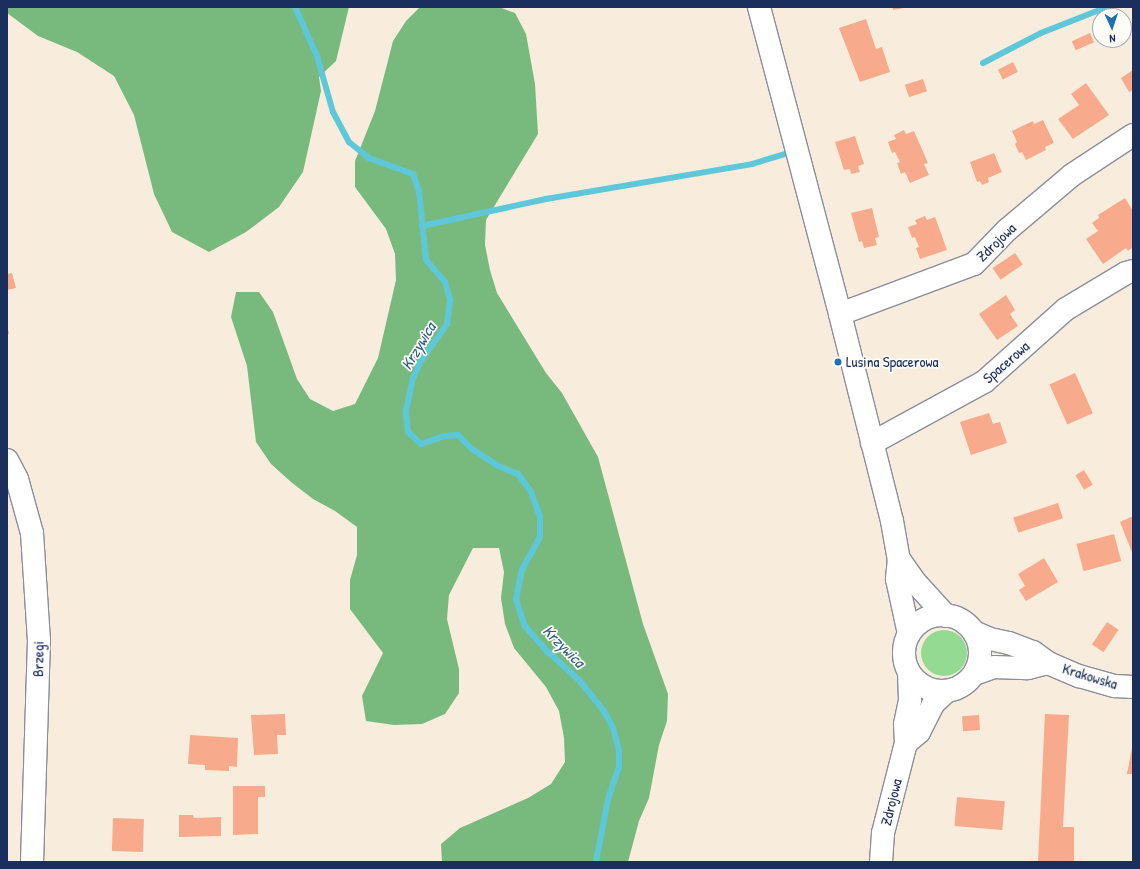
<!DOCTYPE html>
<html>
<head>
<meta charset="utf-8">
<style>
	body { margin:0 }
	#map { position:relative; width:1140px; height:869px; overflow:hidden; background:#f8eddc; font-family:"Patrick Hand",sans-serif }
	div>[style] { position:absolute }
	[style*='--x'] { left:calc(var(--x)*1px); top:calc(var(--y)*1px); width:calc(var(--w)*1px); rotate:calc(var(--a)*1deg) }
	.green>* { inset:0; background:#95da93 }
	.round { border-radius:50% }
	.forest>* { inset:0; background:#78ba7d }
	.stream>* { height:6px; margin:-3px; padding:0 3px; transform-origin:3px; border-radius:3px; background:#5ec8da }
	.building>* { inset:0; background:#f8aa8c; transform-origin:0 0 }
	.roads { filter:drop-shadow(1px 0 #8a8e9d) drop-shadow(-1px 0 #8a8e9d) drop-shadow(0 1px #8a8e9d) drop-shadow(0 -1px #8a8e9d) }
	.minor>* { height:22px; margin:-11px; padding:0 11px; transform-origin:11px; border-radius:11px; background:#fff }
	.minor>.ring { margin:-11px; padding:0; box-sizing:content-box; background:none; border:22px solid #fff; border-radius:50% }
	.dots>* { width:11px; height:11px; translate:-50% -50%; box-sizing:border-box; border:2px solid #fdfcf7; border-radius:50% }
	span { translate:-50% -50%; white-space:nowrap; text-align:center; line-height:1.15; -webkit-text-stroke:3.5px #fdfcf7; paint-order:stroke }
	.street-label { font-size:15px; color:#1b2f5e }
	.poi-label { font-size:15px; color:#1b2f5e }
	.left { translate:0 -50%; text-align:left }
	.water-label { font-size:16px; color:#2f5d83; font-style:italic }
	.frame { position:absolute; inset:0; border:8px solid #1b2f5e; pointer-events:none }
	.north { position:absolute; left:1092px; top:8px; width:40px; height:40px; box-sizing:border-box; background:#fdfcf7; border:1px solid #a3aaba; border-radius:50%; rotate:177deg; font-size:11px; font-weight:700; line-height:16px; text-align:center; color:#1b2f5e }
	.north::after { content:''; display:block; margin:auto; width:14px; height:18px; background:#1f6fb2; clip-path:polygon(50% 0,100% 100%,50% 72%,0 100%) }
</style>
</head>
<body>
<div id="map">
	<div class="green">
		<div class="round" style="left:921px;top:630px;width:46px;height:46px"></div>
	</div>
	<div class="forest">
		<div style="clip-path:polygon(7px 7px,349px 7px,336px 61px,319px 77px,321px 91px,303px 172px,279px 207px,246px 232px,209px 252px,172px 232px,154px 194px,134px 115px,114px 76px,77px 52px,38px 36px,7px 13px)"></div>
		<div style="clip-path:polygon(420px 7px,499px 7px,515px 13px,526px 34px,535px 84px,538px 134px,486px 220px,485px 245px,490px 270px,497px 293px,546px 373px,562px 393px,598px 457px,643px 624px,668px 694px,667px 721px,659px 745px,649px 798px,639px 821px,628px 862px,442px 862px,441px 844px,460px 828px,528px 798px,551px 784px,565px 762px,564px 738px,559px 711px,546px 687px,514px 648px,505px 624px,501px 598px,504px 572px,499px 548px,473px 548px,449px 595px,447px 619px,459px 669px,459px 693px,445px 714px,422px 724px,394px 725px,366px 721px,362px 696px,383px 653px,350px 609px,350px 580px,357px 555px,357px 527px,335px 511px,313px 499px,291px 482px,271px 464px,256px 442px,247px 366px,231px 317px,236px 292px,259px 292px,273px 312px,297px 379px,310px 399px,333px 411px,355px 404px,378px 358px,396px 280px,395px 254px,386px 229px,355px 187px,355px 161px,375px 111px,393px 41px,406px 21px)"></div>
	</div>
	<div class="stream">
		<div style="--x:295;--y:7;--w:54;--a:65.8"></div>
		<div style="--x:317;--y:56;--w:58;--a:74.1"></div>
		<div style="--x:333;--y:112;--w:34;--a:62"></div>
		<div style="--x:349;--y:142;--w:26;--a:39"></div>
		<div style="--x:369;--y:158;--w:47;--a:20"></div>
		<div style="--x:413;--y:174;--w:18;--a:71"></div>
		<div style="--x:419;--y:191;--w:69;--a:84.2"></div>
		<div style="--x:426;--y:260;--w:29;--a:49"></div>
		<div style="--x:445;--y:282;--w:19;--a:74"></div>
		<div style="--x:450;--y:300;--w:24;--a:97"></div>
		<div style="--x:447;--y:324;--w:45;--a:125.1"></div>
		<div style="--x:421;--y:361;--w:19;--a:115"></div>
		<div style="--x:413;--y:378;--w:34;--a:102"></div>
		<div style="--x:406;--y:411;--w:21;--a:85"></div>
		<div style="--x:408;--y:432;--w:18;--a:43"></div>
		<div style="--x:421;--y:444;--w:24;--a:-19"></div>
		<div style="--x:444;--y:436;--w:14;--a:-4"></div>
		<div style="--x:458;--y:435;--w:20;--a:45"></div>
		<div style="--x:472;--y:449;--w:31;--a:33"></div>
		<div style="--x:498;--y:466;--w:22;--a:22"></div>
		<div style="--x:518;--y:474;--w:22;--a:54"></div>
		<div style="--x:531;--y:492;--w:27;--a:70"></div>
		<div style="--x:540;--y:517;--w:20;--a:90"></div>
		<div style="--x:540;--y:537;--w:37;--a:119"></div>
		<div style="--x:522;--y:569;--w:31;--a:101"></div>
		<div style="--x:516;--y:599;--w:28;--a:72"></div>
		<div style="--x:525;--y:626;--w:35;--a:49"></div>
		<div style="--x:548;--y:652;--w:42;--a:42.1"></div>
		<div style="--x:579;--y:680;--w:40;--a:51"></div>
		<div style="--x:604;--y:711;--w:19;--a:62"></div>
		<div style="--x:613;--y:728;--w:23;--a:75"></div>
		<div style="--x:619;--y:750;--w:17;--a:90"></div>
		<div style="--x:619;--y:767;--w:34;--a:109"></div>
		<div style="--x:608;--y:799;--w:64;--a:100.8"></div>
		<div style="--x:983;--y:63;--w:65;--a:-27.3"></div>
		<div style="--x:1041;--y:33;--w:71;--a:-21.5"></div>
		<div style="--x:422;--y:226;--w:127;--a:-12.3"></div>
		<div style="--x:546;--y:199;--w:209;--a:-9.6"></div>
		<div style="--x:752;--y:164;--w:34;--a:-17"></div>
	</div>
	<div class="building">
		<div style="clip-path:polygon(893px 7px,904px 7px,904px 8px,893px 10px)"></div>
		<div style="clip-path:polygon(866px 19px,876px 49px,882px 47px,890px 72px,860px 82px,839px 28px)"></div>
		<div style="left:1090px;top:33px;width:10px;height:20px;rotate:66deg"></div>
		<div style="left:1013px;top:62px;width:11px;height:17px;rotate:63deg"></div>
		<div style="clip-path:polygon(1133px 70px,1133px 90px,1129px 92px,1121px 78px)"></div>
		<div style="left:923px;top:79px;width:13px;height:19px;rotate:72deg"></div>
		<div style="clip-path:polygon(1086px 83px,1109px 115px,1073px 139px,1058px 119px,1079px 105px,1071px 94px)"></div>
		<div style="clip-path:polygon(1043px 120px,1054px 143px,1045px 147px,1046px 150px,1026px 160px,1022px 152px,1019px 153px,1015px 144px,1017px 142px,1012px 131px,1033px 121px,1034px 124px)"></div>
		<div style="clip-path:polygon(904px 130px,906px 134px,914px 131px,928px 163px,924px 164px,929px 175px,910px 183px,905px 172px,901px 174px,897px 163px,900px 162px,895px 152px,892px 153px,888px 142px,896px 139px,894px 135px)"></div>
		<div style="clip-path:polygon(855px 136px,864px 164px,858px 166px,860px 172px,851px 174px,850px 169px,844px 170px,835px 142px)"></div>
		<div style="clip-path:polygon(994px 153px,1002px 172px,988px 178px,989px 182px,982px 185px,980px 181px,977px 182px,970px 162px)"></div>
		<div style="clip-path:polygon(1125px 198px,1133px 211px,1133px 247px,1128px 251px,1126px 248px,1103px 264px,1086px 239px,1098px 231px,1092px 223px,1099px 218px,1098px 215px)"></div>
		<div style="clip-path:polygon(872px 208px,879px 237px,875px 238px,877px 245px,864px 248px,862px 241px,859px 242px,851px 213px)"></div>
		<div style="clip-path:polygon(925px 216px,927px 220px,935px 217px,947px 250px,920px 259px,916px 248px,919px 247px,915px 237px,912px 238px,908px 227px,917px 224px,915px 220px)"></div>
		<div style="left:1015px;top:253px;width:14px;height:27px;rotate:56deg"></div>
		<div style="clip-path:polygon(12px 273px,16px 288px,7px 290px,7px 274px)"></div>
		<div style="clip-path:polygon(1006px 295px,1015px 310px,1010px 314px,1018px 326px,997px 340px,979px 314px)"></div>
		<div style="clip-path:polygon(7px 323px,9px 334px,7px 334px)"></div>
		<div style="left:1075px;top:373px;width:44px;height:28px;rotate:66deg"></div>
		<div style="clip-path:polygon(989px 413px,993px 424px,1000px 422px,1007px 443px,971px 455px,960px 422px)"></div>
		<div style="left:1084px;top:470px;width:17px;height:10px;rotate:59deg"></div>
		<div style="left:1058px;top:503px;width:16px;height:47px;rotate:72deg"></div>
		<div style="clip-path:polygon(1133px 516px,1133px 555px,1120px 522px)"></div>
		<div style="left:1114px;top:534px;width:28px;height:39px;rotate:75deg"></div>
		<div style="clip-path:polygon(1044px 558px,1058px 582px,1026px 601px,1019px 590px,1025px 586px,1018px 574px)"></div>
		<div style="left:1107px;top:622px;width:14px;height:27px;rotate:34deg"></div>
		<div style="clip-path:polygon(285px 714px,286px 735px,277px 735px,278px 754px,254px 755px,251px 715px)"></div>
		<div style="clip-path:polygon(1045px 714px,1069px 715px,1063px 827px,1074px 827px,1074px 862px,1038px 862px)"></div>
		<div style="left:979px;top:715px;width:15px;height:17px;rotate:86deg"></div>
		<div style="clip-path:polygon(190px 735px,238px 738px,237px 767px,229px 766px,229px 771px,205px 770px,205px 765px,188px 764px)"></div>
		<div style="clip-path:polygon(1132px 748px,1133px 749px,1133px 774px,1127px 774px)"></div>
		<div style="clip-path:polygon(233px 786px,265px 786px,265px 797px,258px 797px,258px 834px,233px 835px)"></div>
		<div style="left:957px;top:797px;width:48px;height:29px;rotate:5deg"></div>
		<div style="clip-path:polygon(179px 815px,193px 815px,194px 818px,221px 817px,221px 836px,179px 837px)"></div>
		<div style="left:113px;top:818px;width:31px;height:33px;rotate:2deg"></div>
	</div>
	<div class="roads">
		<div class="minor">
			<div style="--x:759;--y:7;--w:318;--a:75.2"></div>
			<div style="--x:840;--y:314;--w:213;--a:75.9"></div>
			<div style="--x:892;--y:521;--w:39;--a:80"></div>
			<div style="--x:899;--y:559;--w:20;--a:96"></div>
			<div style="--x:897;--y:579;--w:56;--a:77.7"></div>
			<div style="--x:840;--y:314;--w:143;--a:-20.5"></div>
			<div style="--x:974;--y:264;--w:47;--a:-45.9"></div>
			<div style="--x:1007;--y:230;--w:85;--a:-40.2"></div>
			<div style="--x:1072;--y:175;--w:73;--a:-33.3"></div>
			<div style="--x:872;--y:443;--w:128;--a:-28.6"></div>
			<div style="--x:984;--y:382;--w:110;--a:-41.7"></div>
			<div style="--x:1066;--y:309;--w:70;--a:-31"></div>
			<div style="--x:1126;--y:273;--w:7;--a:-16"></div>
			<div style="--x:7;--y:460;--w:21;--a:62"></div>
			<div style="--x:17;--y:479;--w:56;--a:74.5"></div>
			<div style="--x:32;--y:533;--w:107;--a:86.3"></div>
			<div style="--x:39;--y:640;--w:222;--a:91.8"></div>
			<div style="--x:899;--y:559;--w:28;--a:55"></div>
			<div style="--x:915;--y:582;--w:46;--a:47.6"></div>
			<div class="ring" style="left:904px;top:615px;width:54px;height:54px"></div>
			<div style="--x:974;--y:632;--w:17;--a:24"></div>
			<div style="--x:990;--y:639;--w:19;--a:12"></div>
			<div style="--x:1009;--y:643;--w:26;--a:21"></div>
			<div style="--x:1033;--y:652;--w:19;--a:36"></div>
			<div style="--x:1048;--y:663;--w:34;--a:23"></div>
			<div style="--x:1079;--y:676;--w:37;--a:16"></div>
			<div style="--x:1115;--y:686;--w:18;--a:3"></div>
			<div style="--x:974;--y:674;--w:21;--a:-19"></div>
			<div style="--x:994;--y:667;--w:34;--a:2"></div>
			<div style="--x:1028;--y:668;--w:21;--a:-14"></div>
			<div style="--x:906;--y:743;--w:17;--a:-40"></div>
			<div style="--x:919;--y:732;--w:33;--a:-63"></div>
			<div style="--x:934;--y:703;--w:18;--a:-43"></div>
			<div style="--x:881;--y:862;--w:29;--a:-86"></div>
			<div style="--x:883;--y:833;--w:93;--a:-75.7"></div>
			<div style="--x:906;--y:743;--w:19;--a:-93"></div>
			<div style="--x:905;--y:724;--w:25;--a:-78"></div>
			<div style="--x:910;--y:700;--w:27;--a:-92"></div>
		</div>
	</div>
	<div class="dots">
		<div style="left:838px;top:362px;background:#1f6fb2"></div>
	</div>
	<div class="street-label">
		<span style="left:996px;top:242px;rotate:-44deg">Zdrojowa</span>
		<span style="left:1006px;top:362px;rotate:-41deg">Spacerowa</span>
		<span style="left:38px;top:659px;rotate:-89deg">Brzegi</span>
		<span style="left:1090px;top:676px;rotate:17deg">Krakowska</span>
		<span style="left:891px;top:802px;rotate:-76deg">Zdrojowa</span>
	</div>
	<div class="poi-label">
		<span class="left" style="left:846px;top:362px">Lusina Spacerowa</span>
	</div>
	<div class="water-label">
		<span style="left:418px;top:346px;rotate:-59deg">Krzywica</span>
		<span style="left:564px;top:646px;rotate:45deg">Krzywica</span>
	</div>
	<div class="frame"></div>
	<div class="north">N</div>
</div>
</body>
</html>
